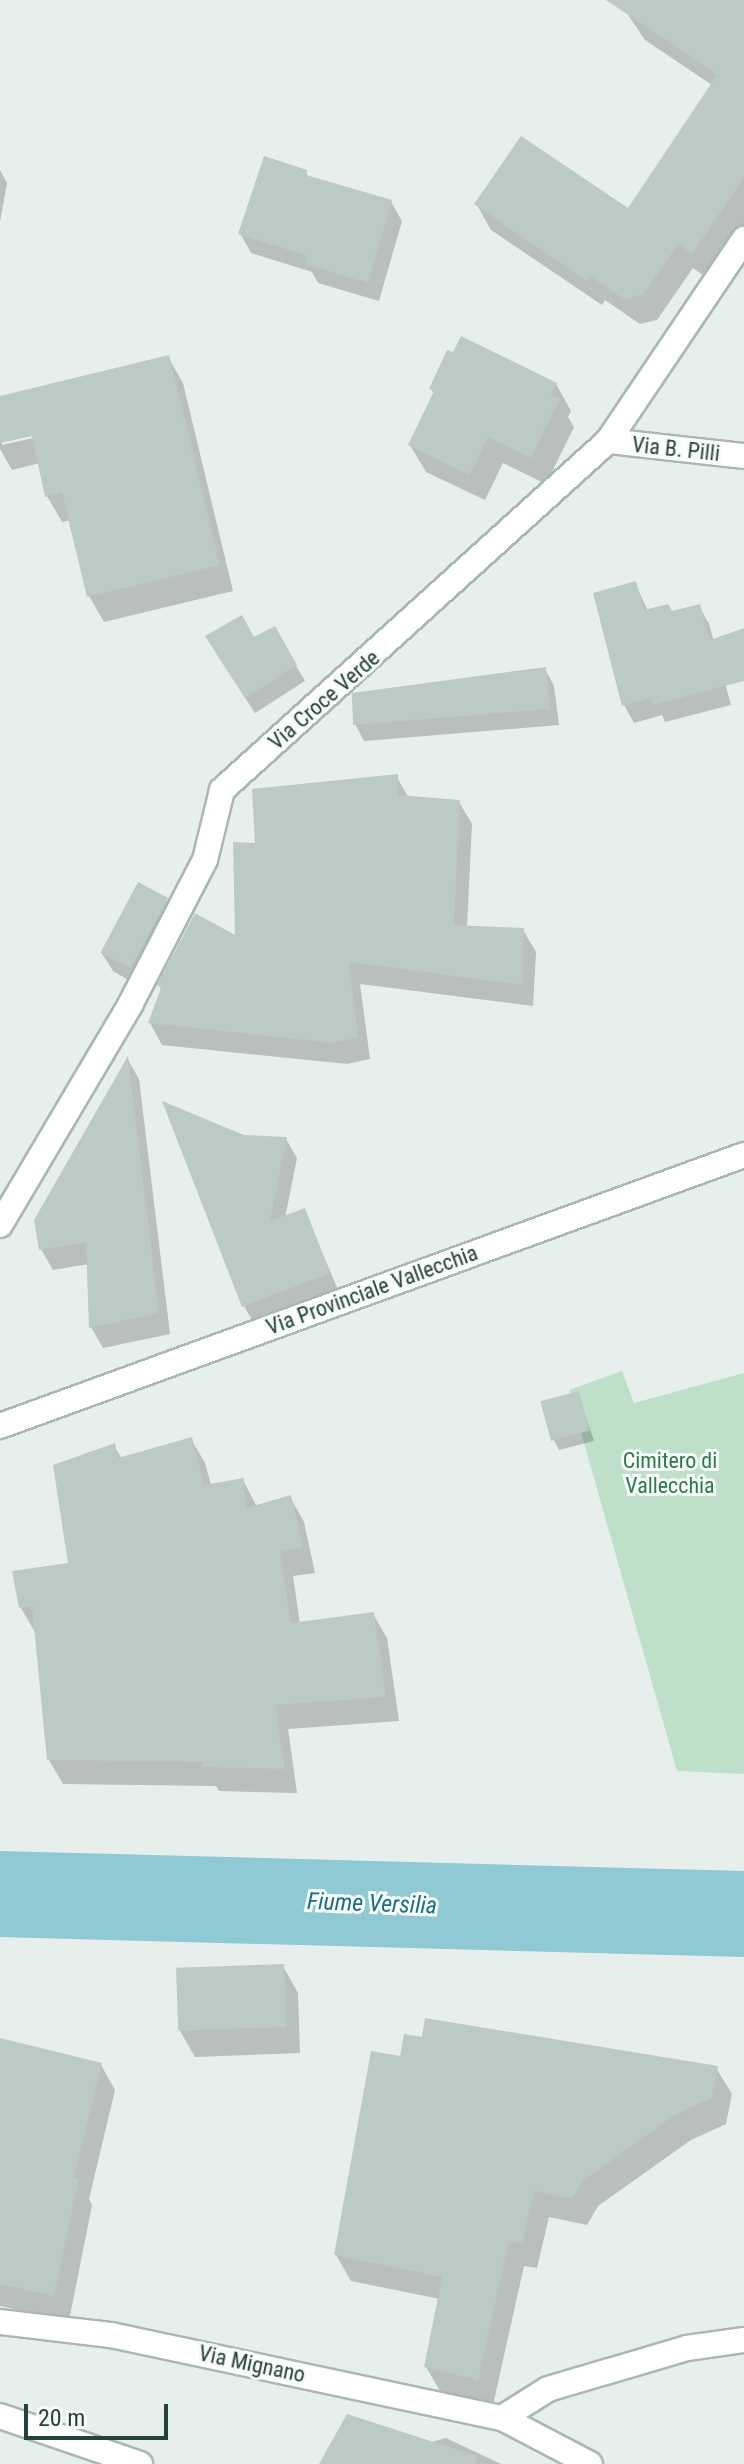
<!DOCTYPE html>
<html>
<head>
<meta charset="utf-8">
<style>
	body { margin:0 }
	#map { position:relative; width:744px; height:2464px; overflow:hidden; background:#e6efeb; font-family:"Roboto Condensed",sans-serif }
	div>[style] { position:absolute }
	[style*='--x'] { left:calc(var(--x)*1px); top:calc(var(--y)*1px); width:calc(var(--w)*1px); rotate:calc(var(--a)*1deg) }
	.green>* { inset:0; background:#bfe0c8 }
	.shadow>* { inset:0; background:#0003 }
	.river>* { height:86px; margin:-43px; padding:0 43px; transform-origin:43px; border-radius:43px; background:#8ec9d4 }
	.building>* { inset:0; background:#bbcac4; transform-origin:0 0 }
	.roads { filter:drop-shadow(2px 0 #a8b8b2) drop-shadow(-2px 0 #a8b8b2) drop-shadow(0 2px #a8b8b2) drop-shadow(0 -2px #a8b8b2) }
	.street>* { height:24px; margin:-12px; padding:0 12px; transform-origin:12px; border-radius:12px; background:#fff }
	.secondary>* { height:24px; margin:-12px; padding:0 12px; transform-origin:12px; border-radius:12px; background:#fff }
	span { translate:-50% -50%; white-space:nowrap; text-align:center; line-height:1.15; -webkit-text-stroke:6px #f7fbf9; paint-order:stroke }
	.street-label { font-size:22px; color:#24423a }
	.park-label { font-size:22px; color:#2d7a4b }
	.water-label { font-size:24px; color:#1c6f80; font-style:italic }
	.scale { position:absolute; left:24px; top:2404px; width:144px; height:36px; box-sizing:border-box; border:4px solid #24423a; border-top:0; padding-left:10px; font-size:24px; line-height:28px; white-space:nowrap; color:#24423a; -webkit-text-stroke:6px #f7fbf9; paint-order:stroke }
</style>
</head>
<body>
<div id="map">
	<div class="green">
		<div style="clip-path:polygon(622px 1371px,634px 1403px,744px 1373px,744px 1774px,677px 1771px,569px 1390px)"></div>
	</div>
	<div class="shadow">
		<div style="clip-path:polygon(618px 0,744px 0,744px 224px,707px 278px,693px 268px,657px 320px,640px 324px,605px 300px,602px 305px,491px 230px,477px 205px,628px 211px,712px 85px,645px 40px)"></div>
		<div style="clip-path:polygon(0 170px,7px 183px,0 222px)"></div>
		<div style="clip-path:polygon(306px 172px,309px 178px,391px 202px,402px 221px,379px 301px,318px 283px,312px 272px,251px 253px,240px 233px)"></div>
		<div style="clip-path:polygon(454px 355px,556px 384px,571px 411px,568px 417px,574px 427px,546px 484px,503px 463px,485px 500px,426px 472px,410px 445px,435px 395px,431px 389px)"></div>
		<div style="clip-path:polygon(evenodd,168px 357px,183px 383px,233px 591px,104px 622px,89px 596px,71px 520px,62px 522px,47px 496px,40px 463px,12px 470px,0 449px,0 398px,168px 357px,41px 432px,42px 436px,2px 445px,2px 440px,41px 432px)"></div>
		<div style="clip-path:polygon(635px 583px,648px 611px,672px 613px,699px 606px,709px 624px,731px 705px,665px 722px,662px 715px,634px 723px,624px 705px)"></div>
		<div style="clip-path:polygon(274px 629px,305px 681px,255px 713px,216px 653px)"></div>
		<div style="clip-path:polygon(545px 669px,554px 686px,559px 725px,364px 741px,355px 724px,352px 696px)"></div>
		<div style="clip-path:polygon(396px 776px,409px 798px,459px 802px,472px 824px,467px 927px,523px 930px,536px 952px,533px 1006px,360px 984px,370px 1059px,347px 1064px,162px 1045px,150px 1023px,162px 991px,159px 985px,237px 938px,257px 845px)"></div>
		<div style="clip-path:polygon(167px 900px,178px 919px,142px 988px,113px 971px,101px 952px)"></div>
		<div style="clip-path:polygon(128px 1060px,139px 1079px,170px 1334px,103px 1348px,91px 1327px,89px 1264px,53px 1270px,41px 1249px)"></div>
		<div style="clip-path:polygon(244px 1137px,286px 1139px,297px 1158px,285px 1218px,304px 1210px,339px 1292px,255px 1325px,244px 1306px)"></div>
		<div style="clip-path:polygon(578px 1394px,594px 1441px,559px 1450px,554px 1440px)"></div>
		<div style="clip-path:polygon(191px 1439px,205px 1463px,211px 1485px,243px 1480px,257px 1507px,290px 1497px,304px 1522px,315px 1573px,293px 1576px,300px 1624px,373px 1614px,387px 1638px,399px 1721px,288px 1729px,297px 1793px,219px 1791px,216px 1786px,63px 1784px,49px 1760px,35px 1632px,21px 1608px,70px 1565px,114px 1446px,122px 1459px)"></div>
		<div style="clip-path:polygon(283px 1966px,298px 1993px,300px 2053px,195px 2057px,180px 2031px)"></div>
		<div style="clip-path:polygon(0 2035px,0 2040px,101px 2065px,115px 2090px,89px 2199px,92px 2205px,69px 2321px,0 2306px)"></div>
		<div style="clip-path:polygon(402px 2058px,716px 2068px,732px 2094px,726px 2124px,691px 2140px,598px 2206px,587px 2225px,549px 2217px,537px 2268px,524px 2266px,493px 2405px,441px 2393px,426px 2367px,440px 2299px,351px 2281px,336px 2255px)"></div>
		<div style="clip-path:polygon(446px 2438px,501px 2464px,322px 2464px,421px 2445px)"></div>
	</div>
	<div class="river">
		<div style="--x:0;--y:1894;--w:744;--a:1.54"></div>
	</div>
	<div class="building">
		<div style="clip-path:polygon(606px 0,744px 0,744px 177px,692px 254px,678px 244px,643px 295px,624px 299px,590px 276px,587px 281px,474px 204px,521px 136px,628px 208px,717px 75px)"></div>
		<div style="clip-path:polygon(264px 156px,307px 170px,306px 175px,392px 200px,368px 283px,305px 264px,307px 256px,238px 234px)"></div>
		<div style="clip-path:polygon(461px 336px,557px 383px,551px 395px,560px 399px,531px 458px,488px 437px,470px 475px,408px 445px,434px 391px,429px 389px,447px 350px,453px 352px)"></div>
		<div style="clip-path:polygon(169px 355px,220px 565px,87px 597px,62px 493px,45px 497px,32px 436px,0 443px,0 396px)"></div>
		<div style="clip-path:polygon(636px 581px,644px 610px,668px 604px,672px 611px,700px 604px,710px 640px,744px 628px,744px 681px,653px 705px,651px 698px,622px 706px,593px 593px)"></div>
		<div style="clip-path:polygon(242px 615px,254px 637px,275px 626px,297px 665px,245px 698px,205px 636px)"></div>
		<div style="clip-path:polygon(546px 667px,550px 709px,353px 725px,352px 693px)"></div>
		<div style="clip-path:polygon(398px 774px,398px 795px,460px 800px,454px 925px,524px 928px,522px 985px,349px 962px,358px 1037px,333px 1043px,148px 1023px,161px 988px,157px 985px,195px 913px,235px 935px,233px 842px,255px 843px,252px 789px)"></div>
		<div style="left:138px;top:882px;width:34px;height:80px;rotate:28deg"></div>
		<div style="clip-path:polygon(128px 1056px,159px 1313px,89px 1328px,86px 1242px,39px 1250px,34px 1220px)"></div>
		<div style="clip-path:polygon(162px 1101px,244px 1135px,287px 1137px,270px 1221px,305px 1208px,330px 1273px,242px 1307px)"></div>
		<div style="left:579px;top:1391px;width:41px;height:40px;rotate:75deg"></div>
		<div style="clip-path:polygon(192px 1437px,204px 1485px,244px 1478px,246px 1508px,291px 1495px,303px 1548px,280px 1552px,291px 1623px,374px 1612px,386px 1697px,275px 1705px,285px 1769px,203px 1767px,202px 1762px,47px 1760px,32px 1606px,19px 1608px,12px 1571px,68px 1563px,53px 1465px,115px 1443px,118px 1458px)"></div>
		<div style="left:284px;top:1964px;width:63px;height:108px;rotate:88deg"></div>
		<div style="clip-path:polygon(425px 2018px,718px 2066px,712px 2098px,676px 2114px,584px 2180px,572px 2199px,534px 2191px,522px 2243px,509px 2241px,478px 2380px,424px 2367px,442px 2277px,334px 2255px,371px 2051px,400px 2056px,404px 2034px,422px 2037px)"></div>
		<div style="clip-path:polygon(0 2038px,102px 2063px,74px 2177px,79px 2178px,54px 2296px,0 2284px)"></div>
		<div style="clip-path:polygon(347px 2414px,477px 2456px,475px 2464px,319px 2464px)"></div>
	</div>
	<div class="roads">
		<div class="street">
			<div style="--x:608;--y:441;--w:137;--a:6.3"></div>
			<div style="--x:0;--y:1225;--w:256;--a:-59.4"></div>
			<div style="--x:130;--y:1005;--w:163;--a:-62.7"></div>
			<div style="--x:205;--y:860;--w:72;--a:-76.3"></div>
			<div style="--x:222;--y:790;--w:520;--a:-42.12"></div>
			<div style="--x:608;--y:441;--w:244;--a:-56"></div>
			<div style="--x:0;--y:2322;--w:112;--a:6.7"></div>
			<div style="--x:111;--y:2335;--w:400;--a:12"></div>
			<div style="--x:502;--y:2418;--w:54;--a:-32.2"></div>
			<div style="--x:548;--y:2389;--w:145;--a:-16.4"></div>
			<div style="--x:687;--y:2348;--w:58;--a:-8"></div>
			<div style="--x:502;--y:2418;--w:99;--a:27.6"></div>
		</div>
		<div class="secondary">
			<div style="--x:0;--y:1426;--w:792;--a:-20.01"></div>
			<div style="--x:0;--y:2416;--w:148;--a:18.9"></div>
		</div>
	</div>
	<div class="street-label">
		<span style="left:676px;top:449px;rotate:6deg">Via B. Pilli</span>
		<span style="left:324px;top:700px;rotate:-41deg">Via Croce Verde</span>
		<span style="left:372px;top:1290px;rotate:-20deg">Via Provinciale Vallecchia</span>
		<span style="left:252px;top:2364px;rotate:12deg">Via Mignano</span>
	</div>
	<div class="park-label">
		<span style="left:670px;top:1473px">Cimitero di<br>Vallecchia</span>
	</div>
	<div class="water-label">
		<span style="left:372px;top:1904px;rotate:2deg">Fiume Versilia</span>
	</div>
	<div class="scale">20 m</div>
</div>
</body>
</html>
